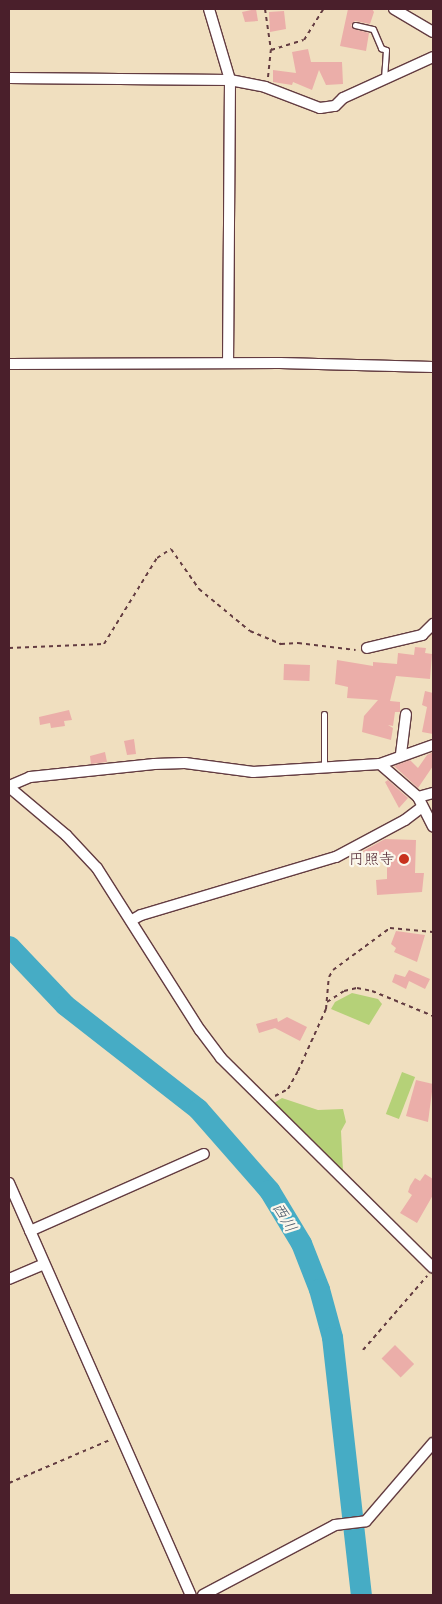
<!DOCTYPE html>
<html>
<head>
<meta charset="utf-8">
<style>
	body { margin:0 }
	#map { position:relative; width:442px; height:1604px; overflow:hidden; background:#f0dfbf; font-family:Mali,"Klee One",sans-serif }
	div>[style] { position:absolute }
	[style*='--x'] { left:calc(var(--x)*1px); top:calc(var(--y)*1px); width:calc(var(--w)*1px); rotate:calc(var(--a)*1deg) }
	.green>* { inset:0; background:#b5d178; transform-origin:0 0 }
	.river>* { height:21px; margin:-10.5px; padding:0 10.5px; transform-origin:10.5px; border-radius:10.5px; background:#46acc5 }
	.building>* { inset:0; background:#ebaea9; transform-origin:0 0 }
	.path>* { height:2px; margin-top:-1px; transform-origin:0; background:repeating-linear-gradient(90deg,#633c41 0 4px,transparent 0 8px) }
	.roads { filter:drop-shadow(1px 0 #633c41) drop-shadow(-1px 0 #633c41) drop-shadow(0 1px #633c41) drop-shadow(0 -1px #633c41) }
	.lane>* { height:5px; margin:-2.5px; padding:0 2.5px; transform-origin:2.5px; border-radius:2.5px; background:#fff }
	.street>* { height:10px; margin:-5px; padding:0 5px; transform-origin:5px; border-radius:5px; background:#fff }
	.dots>* { width:14px; height:14px; translate:-50% -50%; box-sizing:border-box; border:2px solid #fbf7ec; border-radius:50% }
	span { translate:-50% -50%; white-space:nowrap; text-align:center; line-height:1.15; -webkit-text-stroke:4.5px #fbf7ec; paint-order:stroke }
	.poi-label { font-size:15px; color:#4a1f2b }
	.right { translate:-100% -50%; text-align:right }
	.water-label { font-size:16px; color:#485769; font-style:italic }
	.frame { position:absolute; inset:0; border:10px solid #4a1f2b; pointer-events:none }
</style>
</head>
<body>
<div id="map">
	<div class="green">
		<div style="clip-path:polygon(352px 993px,378px 999px,382px 1004px,369px 1025px,331px 1009px,335px 1002px)"></div>
		<div style="left:402px;top:1072px;width:14px;height:45px;rotate:21deg"></div>
		<div style="clip-path:polygon(282px 1098px,318px 1110px,343px 1109px,346px 1122px,341px 1131px,343px 1171px,274px 1103px)"></div>
	</div>
	<div class="river">
		<div style="--x:9;--y:946;--w:81;--a:46.5"></div>
		<div style="--x:65;--y:1005;--w:169;--a:38"></div>
		<div style="--x:198;--y:1109;--w:108;--a:48.8"></div>
		<div style="--x:269;--y:1190;--w:62;--a:58.9"></div>
		<div style="--x:301;--y:1243;--w:49;--a:68.6"></div>
		<div style="--x:319;--y:1289;--w:50;--a:74.8"></div>
		<div style="--x:332;--y:1337;--w:260;--a:83.6"></div>
	</div>
	<div class="building">
		<div style="clip-path:polygon(256px 9px,258px 21px,245px 22px,242px 12px)"></div>
		<div style="clip-path:polygon(348px 9px,372px 9px,374px 12px,370px 24px,355px 21px,351px 25px,354px 29px,369px 33px,366px 51px,340px 46px)"></div>
		<div style="clip-path:polygon(284px 11px,286px 29px,270px 32px,269px 12px)"></div>
		<div style="clip-path:polygon(308px 49px,311px 62px,342px 62px,343px 84px,326px 85px,319px 70px,312px 90px,293px 82px,292px 85px,273px 82px,273px 70px,296px 73px,292px 52px)"></div>
		<div style="clip-path:polygon(415px 647px,426px 648px,425px 653px,432px 654px,430px 679px,396px 676px,390px 701px,400px 702px,400px 712px,395px 712px,393px 726px,388px 725px,393px 728px,391px 740px,362px 732px,364px 716px,378px 700px,347px 698px,348px 687px,335px 684px,337px 660px,373px 666px,373px 662px,397px 664px,398px 653px,414px 655px)"></div>
		<div style="left:284px;top:664px;width:26px;height:16px;rotate:2deg"></div>
		<div style="clip-path:polygon(425px 691px,433px 693px,433px 734px,422px 732px,427px 707px,422px 705px)"></div>
		<div style="clip-path:polygon(69px 710px,72px 720px,64px 721px,65px 726px,51px 728px,50px 723px,40px 725px,39px 717px)"></div>
		<div style="clip-path:polygon(134px 739px,136px 754px,127px 755px,124px 741px)"></div>
		<div style="clip-path:polygon(105px 752px,107px 762px,91px 764px,90px 756px)"></div>
		<div style="clip-path:polygon(433px 752px,433px 766px,418px 788px,394px 766px,410px 760px,418px 768px,427px 755px)"></div>
		<div style="clip-path:polygon(388px 780px,408px 798px,399px 808px,385px 782px)"></div>
		<div style="clip-path:polygon(385px 839px,416px 840px,415px 873px,424px 873px,422px 892px,377px 895px,376px 880px,387px 879px,387px 859px,370px 863px,363px 851px)"></div>
		<div style="clip-path:polygon(396px 931px,425px 935px,417px 962px,394px 952px,396px 948px,391px 944px)"></div>
		<div style="clip-path:polygon(409px 970px,430px 979px,425px 989px,409px 981px,406px 989px,392px 982px,395px 974px,405px 977px)"></div>
		<div style="clip-path:polygon(287px 1017px,307px 1027px,300px 1041px,275px 1028px,259px 1033px,256px 1024px,277px 1018px,278px 1022px)"></div>
		<div style="clip-path:polygon(416px 1080px,433px 1084px,428px 1122px,406px 1116px)"></div>
		<div style="clip-path:polygon(425px 1174px,433px 1179px,433px 1195px,417px 1223px,400px 1213px,412px 1195px,408px 1192px,410px 1186px,415px 1178px,420px 1181px)"></div>
		<div style="left:395px;top:1345px;width:27px;height:19px;rotate:45deg"></div>
	</div>
	<div class="path">
		<div style="--x:265;--y:9;--w:41;--a:81.7"></div>
		<div style="--x:268;--y:77;--w:27;--a:-84"></div>
		<div style="--x:271;--y:50;--w:34;--a:-17"></div>
		<div style="--x:304;--y:40;--w:36;--a:-58"></div>
		<div style="--x:9;--y:648;--w:95;--a:-2.4"></div>
		<div style="--x:104;--y:644;--w:101;--a:-58.4"></div>
		<div style="--x:157;--y:558;--w:17;--a:-33"></div>
		<div style="--x:171;--y:549;--w:49;--a:55"></div>
		<div style="--x:199;--y:589;--w:66;--a:39.5"></div>
		<div style="--x:250;--y:631;--w:34;--a:23"></div>
		<div style="--x:281;--y:644;--w:17;--a:-3"></div>
		<div style="--x:298;--y:643;--w:58;--a:6.9"></div>
		<div style="--x:327;--y:1002;--w:20;--a:-33"></div>
		<div style="--x:344;--y:991;--w:13;--a:-13"></div>
		<div style="--x:357;--y:988;--w:15;--a:11"></div>
		<div style="--x:372;--y:991;--w:66;--a:22.3"></div>
		<div style="--x:275;--y:1096;--w:15;--a:-28"></div>
		<div style="--x:288;--y:1089;--w:21;--a:-61"></div>
		<div style="--x:298;--y:1071;--w:68;--a:-65.7"></div>
		<div style="--x:326;--y:1009;--w:32;--a:-85"></div>
		<div style="--x:329;--y:977;--w:8;--a:-60"></div>
		<div style="--x:333;--y:970;--w:71;--a:-36.4"></div>
		<div style="--x:390;--y:928;--w:43;--a:5.3"></div>
		<div style="--x:363;--y:1350;--w:98;--a:-49.1"></div>
		<div style="--x:9;--y:1483;--w:110;--a:-23.1"></div>
	</div>
	<div class="roads">
		<div class="lane">
			<div style="--x:355;--y:25;--w:18;--a:13"></div>
			<div style="--x:373;--y:29;--w:21;--a:67"></div>
			<div style="--x:381;--y:48;--w:5;--a:22"></div>
			<div style="--x:386;--y:50;--w:30;--a:94"></div>
			<div style="--x:324;--y:714;--w:53;--a:90"></div>
		</div>
		<div class="street">
			<div style="--x:209;--y:9;--w:74;--a:73.5"></div>
			<div style="--x:230;--y:80;--w:282;--a:90.4"></div>
			<div style="--x:394;--y:9;--w:45;--a:30.5"></div>
			<div style="--x:9;--y:78;--w:221;--a:0.5"></div>
			<div style="--x:230;--y:80;--w:36;--a:11"></div>
			<div style="--x:265;--y:87;--w:59;--a:20.9"></div>
			<div style="--x:320;--y:108;--w:15;--a:-8"></div>
			<div style="--x:335;--y:106;--w:11;--a:-45"></div>
			<div style="--x:343;--y:98;--w:99;--a:-24.5"></div>
			<div style="--x:9;--y:364;--w:271;--a:-0.2"></div>
			<div style="--x:280;--y:363;--w:153;--a:1.5"></div>
			<div style="--x:367;--y:648;--w:57;--a:-13.3"></div>
			<div style="--x:422;--y:635;--w:16;--a:-45"></div>
			<div style="--x:401;--y:754;--w:40;--a:-82.9"></div>
			<div style="--x:380;--y:764;--w:56;--a:-19.7"></div>
			<div style="--x:9;--y:786;--w:23;--a:-23"></div>
			<div style="--x:30;--y:777;--w:125;--a:-6"></div>
			<div style="--x:154;--y:764;--w:31;--a:-2"></div>
			<div style="--x:185;--y:763;--w:69;--a:7.5"></div>
			<div style="--x:253;--y:772;--w:127;--a:-3.6"></div>
			<div style="--x:380;--y:764;--w:50;--a:41"></div>
			<div style="--x:418;--y:797;--w:33;--a:63"></div>
			<div style="--x:9;--y:787;--w:75;--a:40.1"></div>
			<div style="--x:66;--y:835;--w:45;--a:46.8"></div>
			<div style="--x:97;--y:868;--w:192;--a:57.6"></div>
			<div style="--x:200;--y:1030;--w:35;--a:53"></div>
			<div style="--x:221;--y:1058;--w:298;--a:44.7"></div>
			<div style="--x:418;--y:797;--w:16;--a:-15"></div>
			<div style="--x:132;--y:920;--w:10;--a:-29"></div>
			<div style="--x:141;--y:915;--w:203;--a:-16.6"></div>
			<div style="--x:336;--y:857;--w:78;--a:-28.2"></div>
			<div style="--x:405;--y:820;--w:21;--a:-37"></div>
			<div style="--x:9;--y:1183;--w:450;--a:66.2"></div>
			<div style="--x:30;--y:1231;--w:190;--a:-23.9"></div>
			<div style="--x:9;--y:1279;--w:38;--a:-23"></div>
			<div style="--x:203;--y:1595;--w:149;--a:-27.9"></div>
			<div style="--x:335;--y:1525;--w:31;--a:-7"></div>
			<div style="--x:366;--y:1521;--w:103;--a:-49.3"></div>
		</div>
	</div>
	<div class="dots">
		<div style="left:404px;top:859px;background:#c8321e"></div>
	</div>
	<div class="poi-label">
		<span class="right" style="left:394px;top:859px">円照寺</span>
	</div>
	<div class="water-label">
		<span style="left:285px;top:1217px;rotate:59deg">西川</span>
	</div>
	<div class="frame"></div>
</div>
</body>
</html>
